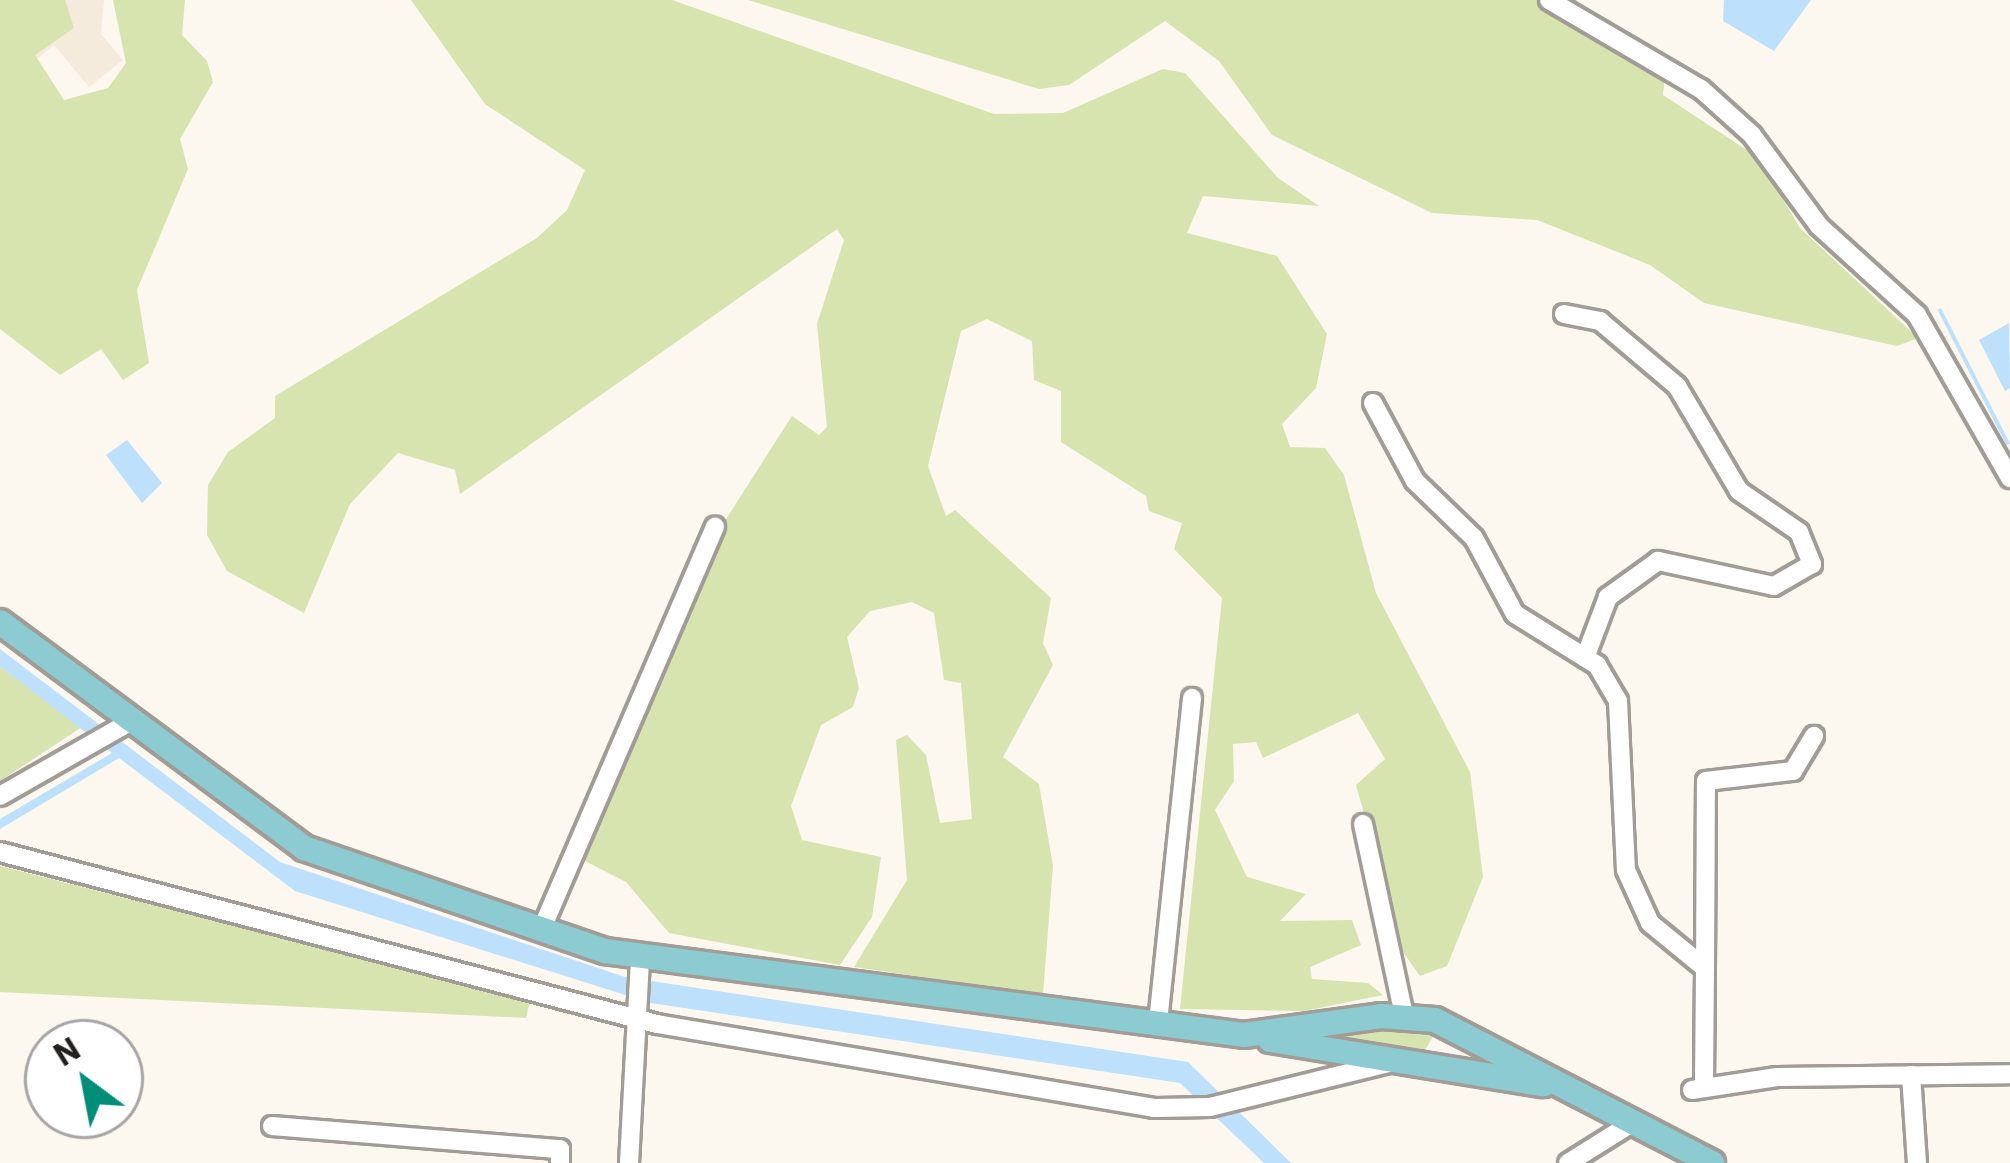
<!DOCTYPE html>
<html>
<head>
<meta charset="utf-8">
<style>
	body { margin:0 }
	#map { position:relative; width:2010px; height:1163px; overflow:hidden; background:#fcf7ef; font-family:"IBM Plex Sans",sans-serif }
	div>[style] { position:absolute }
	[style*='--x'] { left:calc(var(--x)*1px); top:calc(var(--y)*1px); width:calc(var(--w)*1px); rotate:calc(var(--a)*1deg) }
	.built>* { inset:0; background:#f4ebdd }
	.green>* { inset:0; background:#d7e4b0 }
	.water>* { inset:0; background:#bde1fc; transform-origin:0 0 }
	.roads { filter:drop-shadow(3px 0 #a19c95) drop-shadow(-3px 0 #a19c95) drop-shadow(0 3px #a19c95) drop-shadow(0 -3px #a19c95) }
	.minor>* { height:18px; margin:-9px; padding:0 9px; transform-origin:9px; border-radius:9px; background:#fff }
	.major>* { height:24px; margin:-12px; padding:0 12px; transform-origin:12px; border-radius:12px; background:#8ccbd2 }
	span { translate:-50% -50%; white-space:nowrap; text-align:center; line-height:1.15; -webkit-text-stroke:9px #fff; paint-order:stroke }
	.north { position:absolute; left:24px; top:1019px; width:120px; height:120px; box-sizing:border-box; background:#fff; border:3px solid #a7a6a5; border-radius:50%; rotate:328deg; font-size:33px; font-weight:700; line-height:48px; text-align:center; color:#23211f }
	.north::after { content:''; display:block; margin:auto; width:42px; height:54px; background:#008e78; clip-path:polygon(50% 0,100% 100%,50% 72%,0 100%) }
</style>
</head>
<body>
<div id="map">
	<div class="built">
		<div style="clip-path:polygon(0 0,104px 0,101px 34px,123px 60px,89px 87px,54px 45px,0 89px)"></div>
	</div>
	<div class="green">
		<div style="clip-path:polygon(0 0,65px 0,74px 28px,35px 55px,64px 100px,108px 88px,126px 63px,113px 0,185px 0,182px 35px,207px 61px,213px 82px,180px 139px,188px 169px,137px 290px,149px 363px,123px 380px,101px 349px,60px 375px,0 329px)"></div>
		<div style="clip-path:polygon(411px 0,672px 0,994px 114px,1063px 113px,1163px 69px,1185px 73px,1278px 178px,1319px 206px,1203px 196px,1187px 233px,1277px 256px,1327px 334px,1316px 388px,1282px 424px,1290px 447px,1325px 448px,1344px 475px,1376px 593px,1470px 772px,1483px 877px,1447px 966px,1420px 976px,1403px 952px,1356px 785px,1385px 759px,1358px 713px,1263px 758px,1256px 742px,1233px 744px,1234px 781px,1215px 810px,1247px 877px,1306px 894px,1280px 921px,1352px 920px,1361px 945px,1310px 967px,1312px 979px,1368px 983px,1383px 995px,1304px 1011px,1180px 1009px,1222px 598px,1174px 549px,1182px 523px,1149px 511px,1146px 496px,1061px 442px,1061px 391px,1034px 380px,1032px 341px,987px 319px,961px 331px,928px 466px,946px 516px,955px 510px,1051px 598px,1043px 643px,1053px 665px,1003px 757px,1039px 784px,1053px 866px,1043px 995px,854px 967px,907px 880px,896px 740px,907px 735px,926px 755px,940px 823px,972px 819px,961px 683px,944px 680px,934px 613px,912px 602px,870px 611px,847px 637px,859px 688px,853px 707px,821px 725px,791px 806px,802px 840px,881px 857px,872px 917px,840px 965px,669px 933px,626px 882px,583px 860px,719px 530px,792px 416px,819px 435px,827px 427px,817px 324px,844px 240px,837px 229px,460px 494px,455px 470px,398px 453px,350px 504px,304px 613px,227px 571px,207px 535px,208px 485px,228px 452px,275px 418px,275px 396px,537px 238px,567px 210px,585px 170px,485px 104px)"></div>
		<div style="clip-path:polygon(748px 0,1541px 0,1665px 75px,1663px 95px,1759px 158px,1800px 228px,1918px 338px,1897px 346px,1704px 303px,1650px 265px,1537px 220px,1432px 213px,1272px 135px,1219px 61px,1165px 21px,1069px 85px,1039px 89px)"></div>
		<div style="clip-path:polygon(0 666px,82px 727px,0 781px)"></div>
		<div style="clip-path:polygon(0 866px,530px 1001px,526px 1018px,0 992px)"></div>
		<div style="clip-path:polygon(1382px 1023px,1438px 1028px,1424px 1052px,1313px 1036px)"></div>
	</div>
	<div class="water">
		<div style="clip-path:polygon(1724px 0,1811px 0,1774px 51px,1723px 21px)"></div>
		<div style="left:1941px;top:308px;width:152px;height:4px;rotate:63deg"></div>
		<div style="clip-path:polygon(2009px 323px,2010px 388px,2005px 391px,1979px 340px)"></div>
		<div style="clip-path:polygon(127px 440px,162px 483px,142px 503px,106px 455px)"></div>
		<div style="clip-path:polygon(0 649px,280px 862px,625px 977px,1188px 1062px,1291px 1163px,1264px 1163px,1180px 1083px,651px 1003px,295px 891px,119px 758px,0 829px,0 819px,112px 753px,0 666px)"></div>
	</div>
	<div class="roads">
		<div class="minor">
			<div style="--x:1549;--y:0;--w:176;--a:30.4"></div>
			<div style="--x:1701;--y:89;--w:69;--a:42"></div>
			<div style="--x:1752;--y:135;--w:113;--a:53.6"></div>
			<div style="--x:1819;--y:226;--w:132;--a:42.2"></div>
			<div style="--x:1917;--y:315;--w:188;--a:60.3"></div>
			<div style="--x:1564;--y:314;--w:37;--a:11"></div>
			<div style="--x:1600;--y:321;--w:101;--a:40.2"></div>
			<div style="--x:1677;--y:386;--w:122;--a:59.4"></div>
			<div style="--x:1739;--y:491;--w:73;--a:34.3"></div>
			<div style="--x:1799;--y:532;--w:35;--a:68"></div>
			<div style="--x:1812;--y:564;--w:44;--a:149.9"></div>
			<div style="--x:1774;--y:586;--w:119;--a:-167.8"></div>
			<div style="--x:1658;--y:561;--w:62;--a:144.2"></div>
			<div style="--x:1608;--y:597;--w:65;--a:110.7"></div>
			<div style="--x:1373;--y:403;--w:89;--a:61.7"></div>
			<div style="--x:1415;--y:481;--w:82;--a:44"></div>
			<div style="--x:1474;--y:538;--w:86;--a:61.7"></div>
			<div style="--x:1515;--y:614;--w:97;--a:31.9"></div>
			<div style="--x:1597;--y:665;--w:42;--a:59.7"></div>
			<div style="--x:1618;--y:701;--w:169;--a:87.3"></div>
			<div style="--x:1626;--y:870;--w:58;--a:65.6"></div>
			<div style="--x:1650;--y:923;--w:71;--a:39.3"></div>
			<div style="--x:1705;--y:968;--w:120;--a:90.5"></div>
			<div style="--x:0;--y:796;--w:147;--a:-29.7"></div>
			<div style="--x:1363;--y:824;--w:196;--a:77.9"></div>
			<div style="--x:0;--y:852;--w:679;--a:14.67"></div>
			<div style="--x:657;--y:1024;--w:504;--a:9.59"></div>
			<div style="--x:1154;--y:1108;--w:56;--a:-1"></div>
			<div style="--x:1210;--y:1107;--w:184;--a:-13.8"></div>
			<div style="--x:543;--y:926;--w:435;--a:-66.7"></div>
			<div style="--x:1705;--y:968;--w:187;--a:-89.7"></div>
			<div style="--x:1706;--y:781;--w:88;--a:-6.6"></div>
			<div style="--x:1793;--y:771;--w:41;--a:-59"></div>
			<div style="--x:1158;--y:1022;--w:326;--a:-84"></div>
			<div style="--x:1911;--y:1075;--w:88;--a:86.1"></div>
			<div style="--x:1692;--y:1090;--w:86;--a:-8.7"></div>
			<div style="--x:1777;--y:1077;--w:233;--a:-0.7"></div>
			<div style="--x:272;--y:1126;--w:289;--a:4.6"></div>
			<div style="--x:560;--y:1149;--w:14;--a:90"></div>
			<div style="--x:629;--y:1163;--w:203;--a:-86.9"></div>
			<div style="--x:1568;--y:1163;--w:75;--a:-32"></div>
		</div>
		<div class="major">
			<div style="--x:0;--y:622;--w:379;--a:36.6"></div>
			<div style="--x:304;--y:848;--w:318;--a:18.9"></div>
			<div style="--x:605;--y:951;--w:644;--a:7.49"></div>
			<div style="--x:1244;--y:1035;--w:138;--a:-7.9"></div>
			<div style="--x:1381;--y:1016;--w:54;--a:4.2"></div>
			<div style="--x:1435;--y:1020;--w:312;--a:27.3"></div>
			<div style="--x:1270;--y:1040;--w:277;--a:9.2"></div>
		</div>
	</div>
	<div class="north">N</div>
</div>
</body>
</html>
